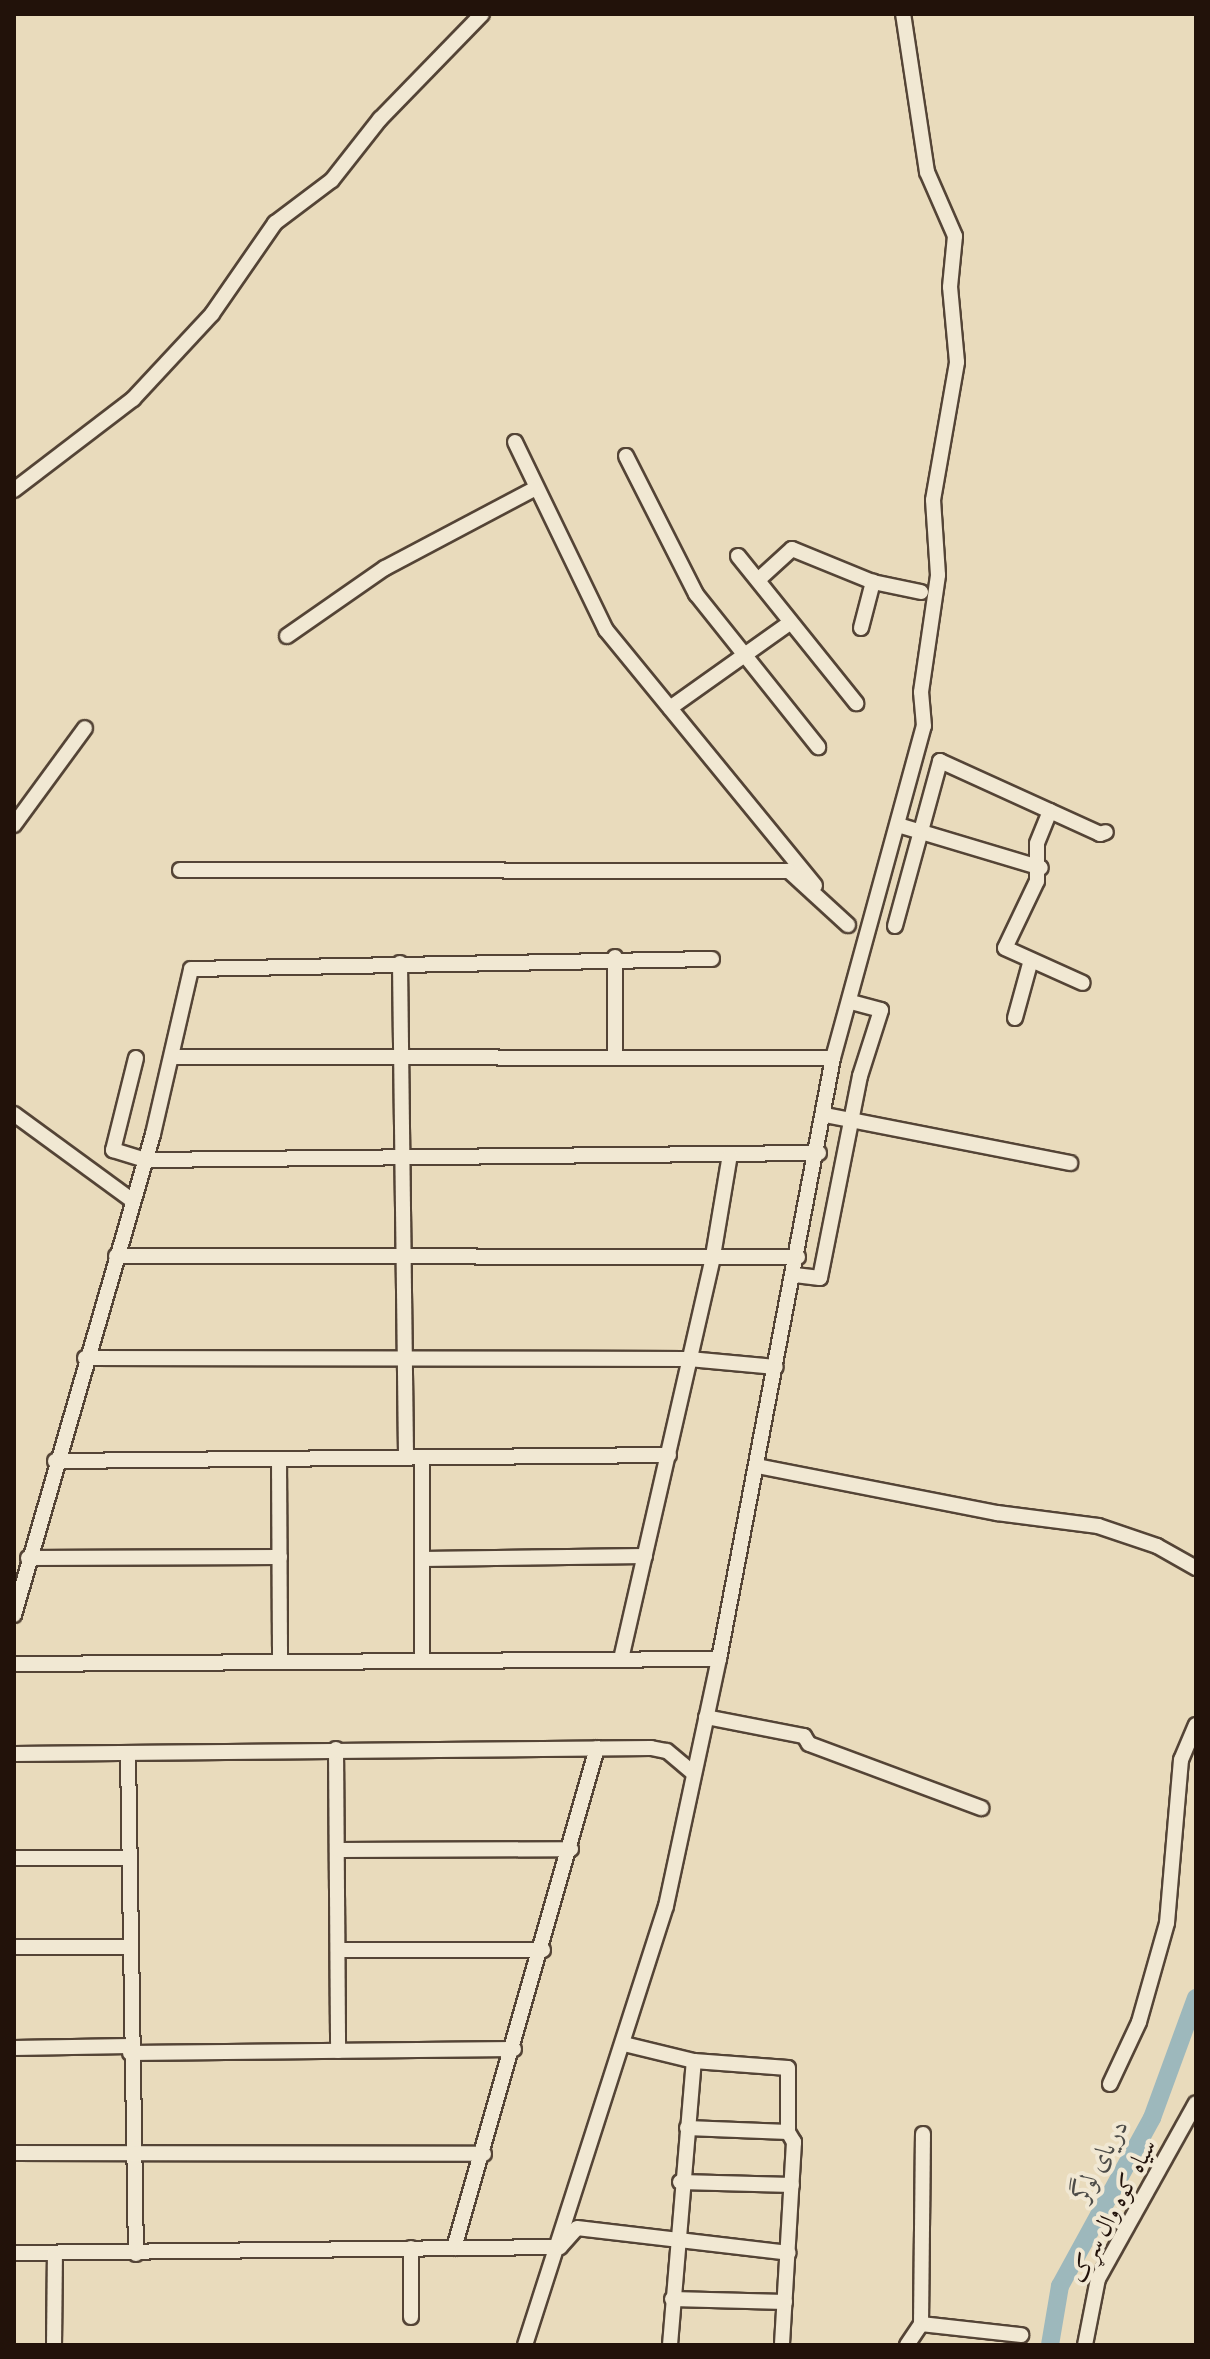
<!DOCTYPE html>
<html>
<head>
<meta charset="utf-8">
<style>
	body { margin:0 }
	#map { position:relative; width:1210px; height:2359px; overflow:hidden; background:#e9dbbc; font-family:"IM FELL Great Primer",Amiri,serif }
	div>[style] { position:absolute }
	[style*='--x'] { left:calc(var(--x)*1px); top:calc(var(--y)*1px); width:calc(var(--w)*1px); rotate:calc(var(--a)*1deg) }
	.river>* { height:18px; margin:-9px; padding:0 9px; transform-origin:9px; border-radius:9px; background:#9db8bc }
	.roads { filter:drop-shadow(2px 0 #544436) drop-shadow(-2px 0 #544436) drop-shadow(0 2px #544436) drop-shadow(0 -2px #544436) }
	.minor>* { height:14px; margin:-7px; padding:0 7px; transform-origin:7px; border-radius:7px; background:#f1e8d3 }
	span { translate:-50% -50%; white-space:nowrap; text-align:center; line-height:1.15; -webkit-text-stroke:8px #f1e8d3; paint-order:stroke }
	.street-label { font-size:24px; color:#22120a }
	.water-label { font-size:26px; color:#4d4c48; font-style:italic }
	.frame { position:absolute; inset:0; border:16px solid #22120a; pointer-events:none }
</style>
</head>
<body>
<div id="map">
	<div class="river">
		<div style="--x:1050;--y:2345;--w:60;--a:-80.4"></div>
		<div style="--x:1060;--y:2286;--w:192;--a:-61.3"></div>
		<div style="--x:1152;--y:2118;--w:128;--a:-69.9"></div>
	</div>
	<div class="roads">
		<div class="minor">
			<div style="--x:515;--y:442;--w:209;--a:64.2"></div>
			<div style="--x:606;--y:630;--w:330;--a:50.7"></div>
			<div style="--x:626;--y:456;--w:155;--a:63.1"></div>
			<div style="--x:696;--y:594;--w:196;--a:51.4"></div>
			<div style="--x:14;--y:490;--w:150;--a:-37.4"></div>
			<div style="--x:133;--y:399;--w:116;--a:-47.1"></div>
			<div style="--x:212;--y:314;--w:111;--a:-55.3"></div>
			<div style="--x:275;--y:223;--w:71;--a:-37"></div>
			<div style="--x:332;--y:180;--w:78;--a:-51.8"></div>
			<div style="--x:380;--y:119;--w:146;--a:-45.8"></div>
			<div style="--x:738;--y:556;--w:189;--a:51.2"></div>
			<div style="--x:758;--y:580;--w:46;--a:-42.4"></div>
			<div style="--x:792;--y:549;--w:87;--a:22.2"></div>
			<div style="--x:873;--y:582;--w:49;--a:11.8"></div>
			<div style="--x:861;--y:628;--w:48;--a:-75.4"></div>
			<div style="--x:287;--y:636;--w:119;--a:-34.8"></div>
			<div style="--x:385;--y:568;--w:169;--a:-27.9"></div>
			<div style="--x:670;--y:708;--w:148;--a:-35.4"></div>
			<div style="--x:1050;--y:811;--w:35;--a:112"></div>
			<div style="--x:1037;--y:844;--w:37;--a:90"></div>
			<div style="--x:1037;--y:881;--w:74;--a:115.5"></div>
			<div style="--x:1005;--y:948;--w:85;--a:24.2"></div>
			<div style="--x:14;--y:825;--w:120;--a:-53.8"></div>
			<div style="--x:898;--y:825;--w:149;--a:16.7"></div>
			<div style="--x:180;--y:870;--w:609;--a:0.09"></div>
			<div style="--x:789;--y:871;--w:80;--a:42.5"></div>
			<div style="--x:895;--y:926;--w:171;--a:-74.7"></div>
			<div style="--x:940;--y:761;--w:176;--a:24.5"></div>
			<div style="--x:1100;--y:834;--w:6;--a:-18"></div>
			<div style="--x:400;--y:963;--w:495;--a:89.3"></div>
			<div style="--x:1015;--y:1018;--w:60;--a:-74.6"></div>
			<div style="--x:174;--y:1057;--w:659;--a:0.09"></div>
			<div style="--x:615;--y:1057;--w:100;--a:-90"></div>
			<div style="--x:136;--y:1058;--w:95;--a:104"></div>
			<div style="--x:113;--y:1150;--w:34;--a:17"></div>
			<div style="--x:145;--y:1160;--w:674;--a:-0.6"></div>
			<div style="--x:14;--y:1114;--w:147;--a:36.2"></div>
			<div style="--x:825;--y:1115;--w:250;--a:11.1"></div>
			<div style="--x:116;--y:1256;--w:682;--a:0.08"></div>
			<div style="--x:795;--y:1275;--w:25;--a:7"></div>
			<div style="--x:820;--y:1278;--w:206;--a:-78.8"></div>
			<div style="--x:860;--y:1076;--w:69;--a:-72.3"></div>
			<div style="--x:881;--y:1010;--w:31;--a:-165"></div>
			<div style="--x:85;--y:1358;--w:604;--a:0.09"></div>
			<div style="--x:689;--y:1359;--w:87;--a:5.3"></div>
			<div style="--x:279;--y:1460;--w:199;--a:89.7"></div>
			<div style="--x:55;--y:1461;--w:614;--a:-0.56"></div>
			<div style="--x:757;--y:1466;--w:245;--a:11.1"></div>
			<div style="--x:997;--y:1513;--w:102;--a:7.3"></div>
			<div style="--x:1098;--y:1526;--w:62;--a:18.7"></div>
			<div style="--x:1157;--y:1546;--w:45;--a:29.4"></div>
			<div style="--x:28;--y:1558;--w:252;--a:-0.2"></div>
			<div style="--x:422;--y:1559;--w:223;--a:-0.8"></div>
			<div style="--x:14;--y:1615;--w:501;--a:-73.88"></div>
			<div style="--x:153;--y:1134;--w:169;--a:-77"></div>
			<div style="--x:191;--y:969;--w:521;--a:-1.1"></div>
			<div style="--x:422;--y:1657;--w:198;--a:-90"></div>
			<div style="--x:621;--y:1659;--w:413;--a:-77.1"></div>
			<div style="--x:713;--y:1256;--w:103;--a:-80.5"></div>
			<div style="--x:14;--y:1664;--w:705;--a:-0.41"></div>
			<div style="--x:706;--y:1717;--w:100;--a:11"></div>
			<div style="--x:804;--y:1736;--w:9;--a:58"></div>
			<div style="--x:809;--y:1744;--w:184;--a:20.4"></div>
			<div style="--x:336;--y:1749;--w:302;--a:89.6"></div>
			<div style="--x:128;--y:1753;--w:501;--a:89.09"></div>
			<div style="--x:14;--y:1754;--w:637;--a:-0.54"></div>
			<div style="--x:651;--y:1748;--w:16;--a:11"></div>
			<div style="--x:667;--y:1751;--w:34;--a:40"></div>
			<div style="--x:338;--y:1850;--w:233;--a:-0.2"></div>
			<div style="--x:14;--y:1858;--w:114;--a:0"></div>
			<div style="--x:14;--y:1947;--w:114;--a:0"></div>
			<div style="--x:338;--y:1950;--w:205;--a:0"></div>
			<div style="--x:624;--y:2044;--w:72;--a:13.7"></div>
			<div style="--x:694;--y:2061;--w:94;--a:4.3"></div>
			<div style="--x:788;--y:2068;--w:64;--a:90"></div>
			<div style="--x:788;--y:2132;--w:12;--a:59"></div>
			<div style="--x:794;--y:2142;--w:203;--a:93.4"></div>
			<div style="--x:14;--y:2048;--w:116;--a:-1"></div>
			<div style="--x:130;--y:2053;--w:384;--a:-0.6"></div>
			<div style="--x:1110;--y:2084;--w:68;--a:-64.9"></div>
			<div style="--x:1139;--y:2022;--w:103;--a:-74.2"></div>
			<div style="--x:1167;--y:1923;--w:164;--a:-85.1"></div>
			<div style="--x:1181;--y:1760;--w:38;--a:-67"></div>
			<div style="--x:687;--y:2128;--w:101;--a:2.3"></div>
			<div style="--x:14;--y:2153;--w:470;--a:0.1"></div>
			<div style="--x:680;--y:2182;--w:112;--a:1.5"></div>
			<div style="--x:411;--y:2248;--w:69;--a:90"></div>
			<div style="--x:454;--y:2248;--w:520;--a:-74.04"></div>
			<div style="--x:14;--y:2253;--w:546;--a:-0.63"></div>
			<div style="--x:560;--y:2247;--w:25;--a:-48"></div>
			<div style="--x:577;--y:2228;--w:213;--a:6.7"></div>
			<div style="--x:672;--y:2299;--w:113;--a:1.5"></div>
			<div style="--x:921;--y:2324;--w:101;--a:6.3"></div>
			<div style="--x:54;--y:2345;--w:92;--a:-89.4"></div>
			<div style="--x:525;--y:2345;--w:461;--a:-72.2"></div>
			<div style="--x:666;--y:1906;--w:253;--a:-77.9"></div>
			<div style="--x:719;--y:1659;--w:612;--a:-79.26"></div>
			<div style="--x:833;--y:1058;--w:344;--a:-74.7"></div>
			<div style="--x:924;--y:726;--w:34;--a:-95"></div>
			<div style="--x:921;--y:692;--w:118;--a:-81.7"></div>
			<div style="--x:938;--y:575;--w:75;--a:-93.8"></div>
			<div style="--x:933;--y:500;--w:140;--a:-80.1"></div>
			<div style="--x:957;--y:362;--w:75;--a:-95.3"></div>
			<div style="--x:950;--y:287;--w:51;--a:-84.4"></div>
			<div style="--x:955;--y:236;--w:70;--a:-113.6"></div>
			<div style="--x:927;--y:172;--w:160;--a:-98.6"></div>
			<div style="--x:670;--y:2345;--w:285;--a:-85.2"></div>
			<div style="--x:907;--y:2345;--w:25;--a:-56"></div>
			<div style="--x:921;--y:2324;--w:190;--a:-89.4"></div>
			<div style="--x:1085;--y:2345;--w:67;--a:-78.9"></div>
			<div style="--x:1098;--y:2279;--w:201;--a:-60.9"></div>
		</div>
	</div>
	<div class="street-label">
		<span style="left:1113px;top:2211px;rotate:-62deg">سیاه کوه وال سړک</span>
	</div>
	<div class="water-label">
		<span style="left:1100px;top:2160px;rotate:-61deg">دریای لوگر</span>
	</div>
	<div class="frame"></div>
</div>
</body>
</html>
